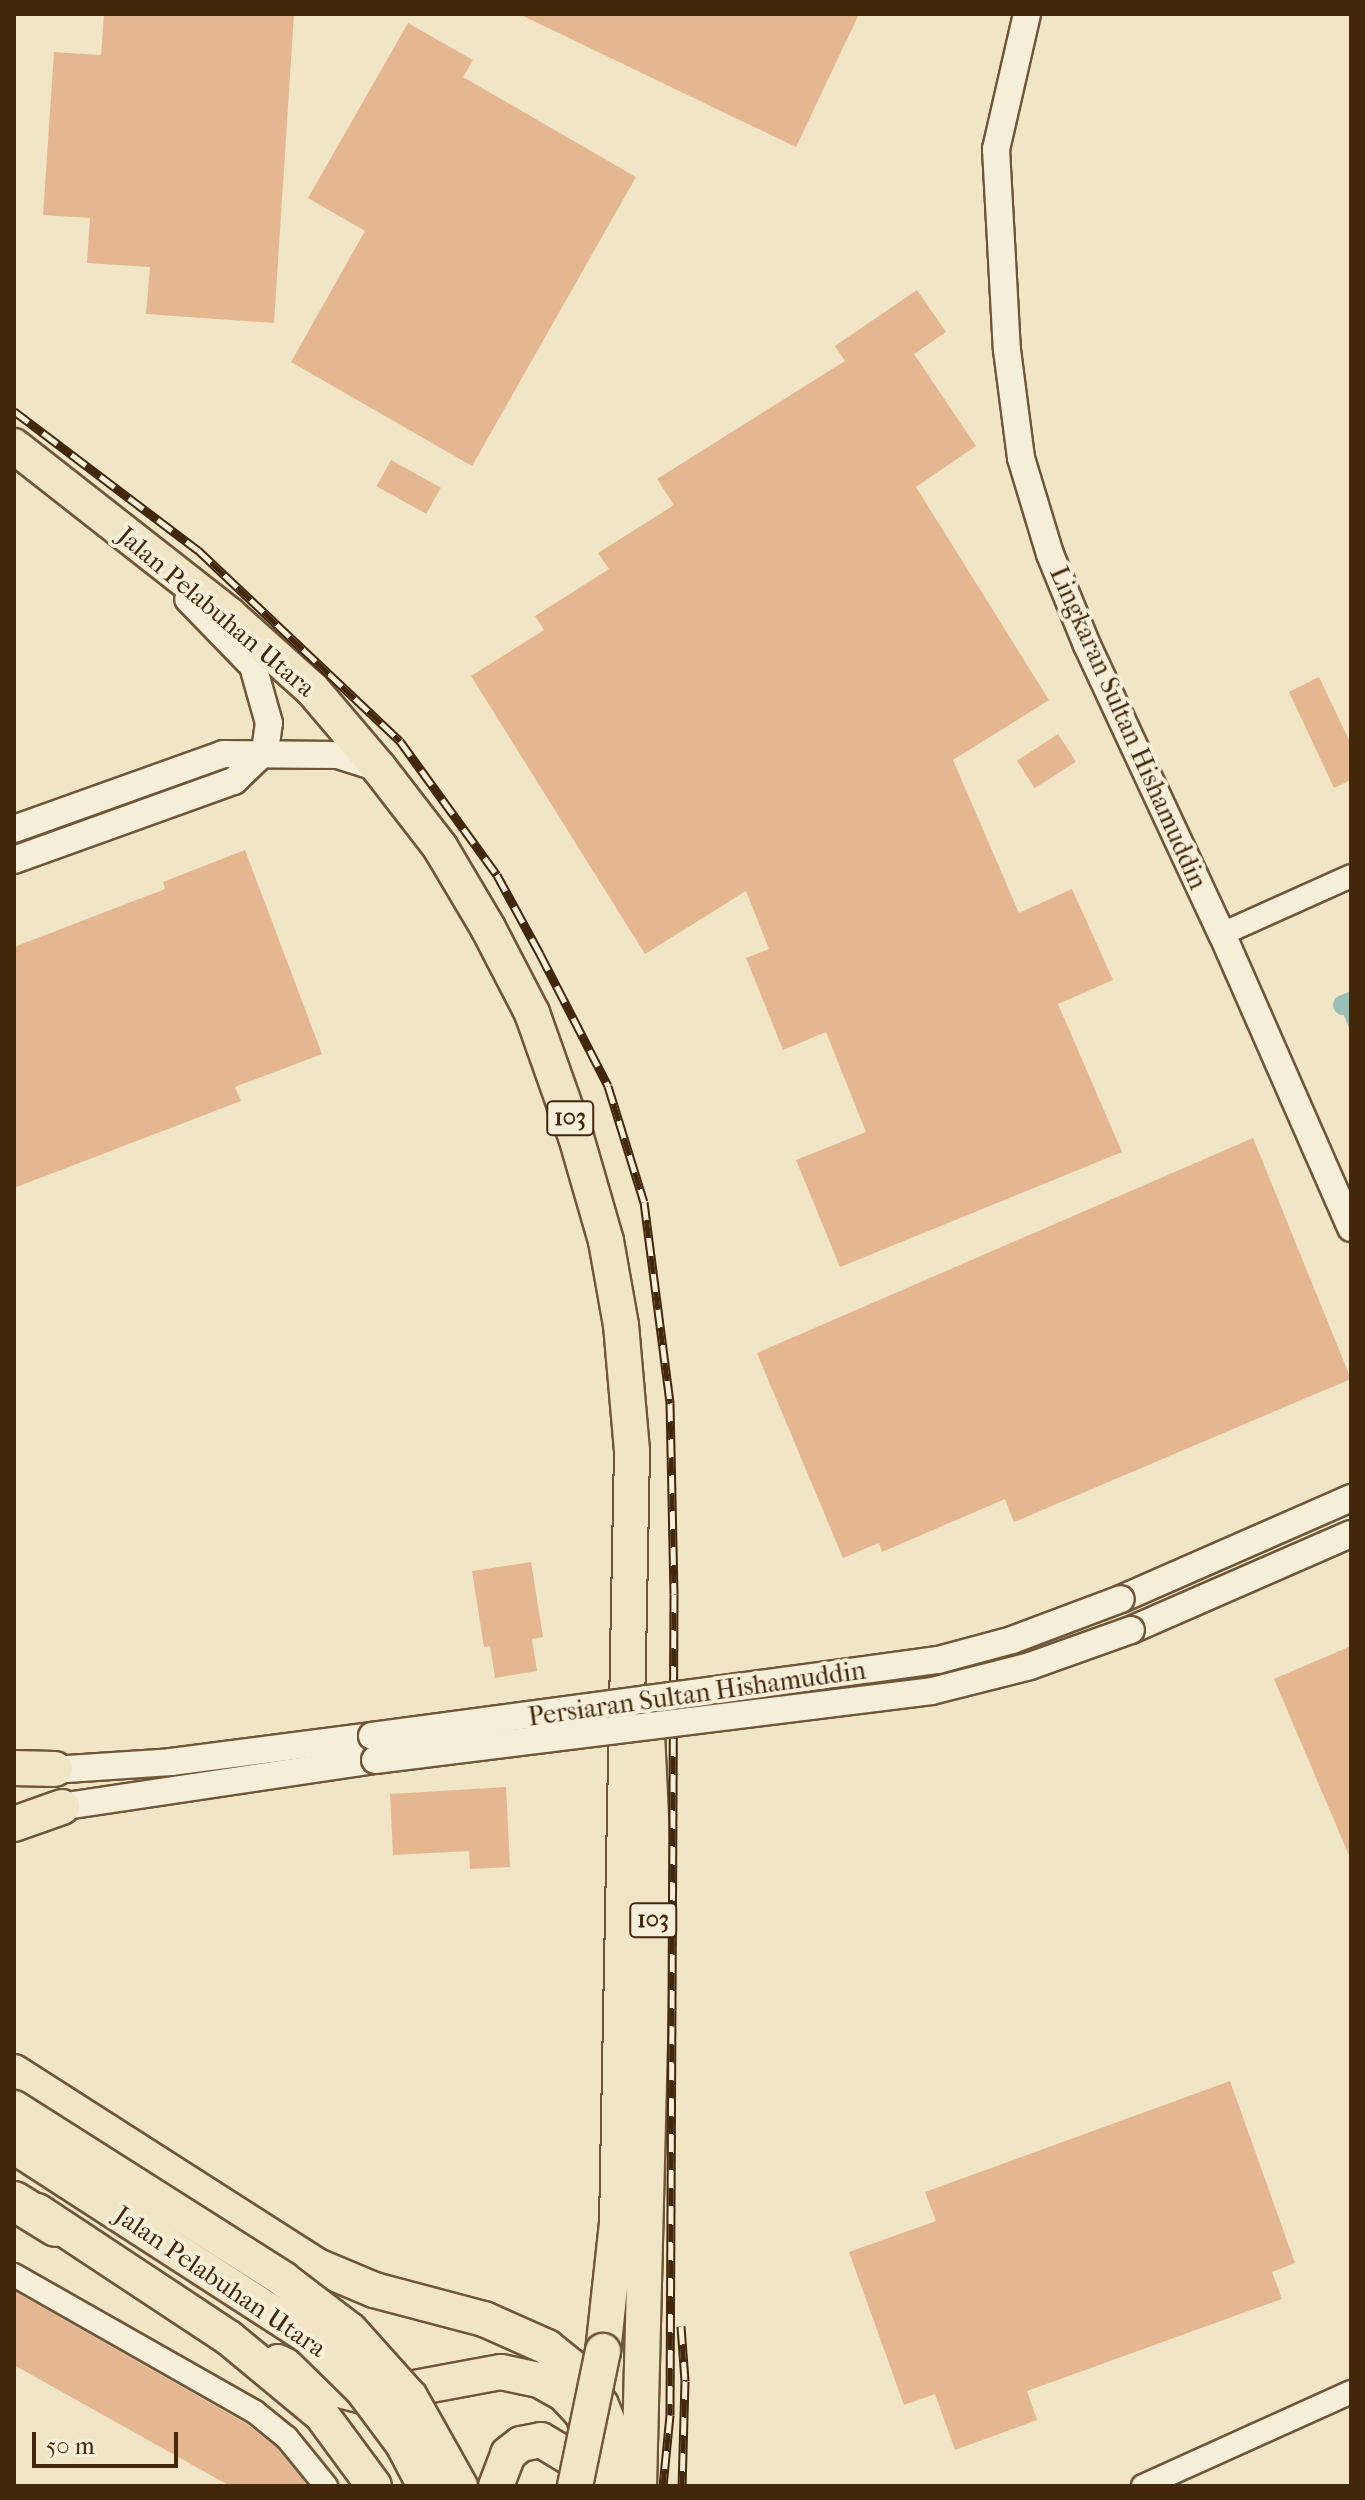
<!DOCTYPE html>
<html>
<head>
<meta charset="utf-8">
<style>
	body { margin:0 }
	#map { position:relative; width:1365px; height:2500px; overflow:hidden; background:#f0e5c5; font-family:"IM FELL French Canon",serif }
	div>[style] { position:absolute }
	[style*='--x'] { left:calc(var(--x)*1px); top:calc(var(--y)*1px); width:calc(var(--w)*1px); rotate:calc(var(--a)*1deg) }
	.stream>* { height:6px; margin:-3px; padding:0 3px; transform-origin:3px; border-radius:3px; background:#9abfb6 }
	.canal>* { height:20px; margin:-10px; padding:0 10px; transform-origin:10px; border-radius:10px; background:#9abfb6 }
	.building>* { inset:0; background:#e5b791; transform-origin:0 0 }
	.roads { filter:drop-shadow(2px 0 #6e5639) drop-shadow(-2px 0 #6e5639) drop-shadow(0 2px #6e5639) drop-shadow(0 -2px #6e5639) }
	.minor>* { height:22px; margin:-11px; padding:0 11px; transform-origin:11px; border-radius:11px; background:#f5eed9 }
	.tertiary>* { height:26px; margin:-13px; padding:0 13px; transform-origin:13px; border-radius:13px; background:#f5eed9 }
	.primary>* { height:34px; margin:-17px; padding:0 17px; transform-origin:17px; border-radius:17px; background:#f0e5c5 }
	.motorway>* { height:38px; margin:-19px; padding:0 19px; transform-origin:19px; border-radius:19px; background:#f0e5c5 }
	.rail>* { height:9px; margin-top:-4.5px; transform-origin:0; background:repeating-linear-gradient(90deg,#f5eed9 0 18px,#42270a 0 36px); box-sizing:border-box; border-block:2px solid #42270a }
	.bridges { filter:drop-shadow(2px 0 #6e5639) drop-shadow(-2px 0 #6e5639) drop-shadow(0 2px #6e5639) drop-shadow(0 -2px #6e5639) }
	.tertiary-bridge>* { height:26px; margin:-13px; padding:0 13px; transform-origin:13px; border-radius:13px; background:#f5eed9 }
	.primary-bridge>* { height:34px; margin:-17px; padding:0 17px; transform-origin:17px; border-radius:17px; background:#f0e5c5 }
	span { translate:-50% -50%; white-space:nowrap; text-align:center; line-height:1.15; -webkit-text-stroke:8px #f5eed9; paint-order:stroke }
	.shield-label span { padding:2px 6px; background:#f5eed9; border:2px solid; border-radius:6px; -webkit-text-stroke-width:0 }
	.shield-label { font-size:24px; color:#42270a; font-weight:700 }
	.street-label { font-size:26px; color:#42270a }
	.frame { position:absolute; inset:0; border:16px solid #42270a; pointer-events:none }
	.scale { position:absolute; left:32px; top:2432px; width:146px; height:36px; box-sizing:border-box; border:4px solid #42270a; border-top:0; padding-left:10px; font-size:24px; line-height:28px; white-space:nowrap; color:#42270a; -webkit-text-stroke:6px #f5eed9; paint-order:stroke }
</style>
</head>
<body>
<div id="map">
	<div class="stream">
		<div style="--x:1343;--y:1005;--w:22;--a:68"></div>
	</div>
	<div class="canal">
		<div style="--x:1343;--y:1005;--w:9;--a:-21"></div>
	</div>
	<div class="building">
		<div style="clip-path:polygon(104px 14px,294px 14px,274px 323px,146px 314px,150px 267px,87px 263px,90px 218px,43px 215px,54px 52px,101px 55px)"></div>
		<div style="clip-path:polygon(519px 14px,859px 14px,796px 147px)"></div>
		<div style="clip-path:polygon(408px 23px,473px 60px,463px 77px,636px 177px,472px 466px,291px 362px,365px 231px,308px 198px)"></div>
		<div style="clip-path:polygon(917px 290px,946px 332px,914px 354px,976px 446px,916px 487px,1049px 700px,953px 760px,1019px 913px,1072px 889px,1113px 980px,1058px 1004px,1122px 1152px,840px 1267px,796px 1160px,866px 1132px,826px 1032px,783px 1050px,746px 958px,769px 949px,746px 891px,645px 954px,471px 676px,544px 630px,535px 616px,609px 569px,598px 553px,674px 505px,657px 479px,845px 361px,835px 346px)"></div>
		<div style="left:391px;top:460px;width:57px;height:30px;rotate:29deg"></div>
		<div style="clip-path:polygon(1319px 677px,1351px 744px,1351px 780px,1334px 788px,1289px 692px)"></div>
		<div style="left:1058px;top:734px;width:33px;height:49px;rotate:57deg"></div>
		<div style="clip-path:polygon(245px 850px,322px 1054px,235px 1087px,241px 1101px,14px 1188px,14px 947px,165px 889px,163px 882px)"></div>
		<div style="clip-path:polygon(1253px 1138px,1351px 1379px,1014px 1522px,1005px 1499px,882px 1552px,879px 1543px,843px 1558px,757px 1353px)"></div>
		<div style="clip-path:polygon(531px 1562px,543px 1637px,532px 1639px,537px 1671px,495px 1678px,490px 1646px,484px 1647px,472px 1571px)"></div>
		<div style="clip-path:polygon(1351px 1646px,1351px 1860px,1274px 1679px)"></div>
		<div style="clip-path:polygon(506px 1787px,510px 1867px,470px 1869px,469px 1851px,393px 1855px,390px 1794px)"></div>
		<div style="clip-path:polygon(1230px 2081px,1295px 2263px,1272px 2272px,1282px 2299px,1027px 2391px,1037px 2420px,955px 2450px,935px 2394px,904px 2405px,849px 2252px,936px 2221px,925px 2192px)"></div>
		<div style="clip-path:polygon(14px 2291px,247px 2424px,277px 2448px,308px 2486px,230px 2486px,14px 2365px)"></div>
	</div>
	<div class="roads">
		<div class="minor">
			<div style="--x:1222;--y:934;--w:141;--a:-24.2"></div>
			<div style="--x:14;--y:2275;--w:277;--a:29.6"></div>
			<div style="--x:255;--y:2412;--w:41;--a:39.1"></div>
			<div style="--x:287;--y:2438;--w:62;--a:50.9"></div>
			<div style="--x:1143;--y:2486;--w:228;--a:-24.3"></div>
		</div>
		<div class="tertiary">
			<div style="--x:1027;--y:14;--w:139;--a:102.9"></div>
			<div style="--x:996;--y:149;--w:201;--a:86.9"></div>
			<div style="--x:1007;--y:350;--w:109;--a:82.6"></div>
			<div style="--x:1021;--y:458;--w:100;--a:73.2"></div>
			<div style="--x:1050;--y:554;--w:98;--a:67.9"></div>
			<div style="--x:1087;--y:645;--w:319;--a:65"></div>
			<div style="--x:1222;--y:934;--w:321;--a:66.3"></div>
			<div style="--x:14;--y:829;--w:222;--a:-19.7"></div>
			<div style="--x:223;--y:754;--w:115;--a:0.5"></div>
			<div style="--x:338;--y:755;--w:43;--a:17.6"></div>
			<div style="--x:14;--y:860;--w:234;--a:-19.8"></div>
			<div style="--x:234;--y:781;--w:43;--a:-44.1"></div>
			<div style="--x:265;--y:751;--w:28;--a:-82"></div>
			<div style="--x:269;--y:723;--w:59;--a:-105.7"></div>
			<div style="--x:253;--y:666;--w:93;--a:-134.1"></div>
			<div style="--x:1121;--y:1599;--w:251;--a:-23.7"></div>
			<div style="--x:1131;--y:1630;--w:240;--a:-23.6"></div>
			<div style="--x:37;--y:1771;--w:134;--a:-3.8"></div>
			<div style="--x:171;--y:1762;--w:203;--a:-7.4"></div>
			<div style="--x:46;--y:1809;--w:333;--a:-8.5"></div>
		</div>
		<div class="primary">
			<div style="--x:14;--y:446;--w:272;--a:38.1"></div>
			<div style="--x:228;--y:614;--w:113;--a:41.8"></div>
			<div style="--x:312;--y:689;--w:104;--a:49.7"></div>
			<div style="--x:379;--y:768;--w:100;--a:52.3"></div>
			<div style="--x:440;--y:847;--w:94;--a:59.3"></div>
			<div style="--x:488;--y:928;--w:96;--a:62.6"></div>
			<div style="--x:532;--y:1013;--w:132;--a:70.5"></div>
			<div style="--x:576;--y:1137;--w:108;--a:73.9"></div>
			<div style="--x:606;--y:1241;--w:85;--a:79.9"></div>
			<div style="--x:621;--y:1325;--w:126;--a:85"></div>
			<div style="--x:632;--y:1451;--w:772;--a:91.11"></div>
			<div style="--x:617;--y:2223;--w:129;--a:96.2"></div>
			<div style="--x:14;--y:1768;--w:41;--a:1.4"></div>
			<div style="--x:14;--y:1824;--w:51;--a:-19.5"></div>
			<div style="--x:14;--y:2072;--w:360;--a:32.6"></div>
			<div style="--x:317;--y:2266;--w:62;--a:22.8"></div>
			<div style="--x:374;--y:2290;--w:114;--a:14.8"></div>
			<div style="--x:484;--y:2319;--w:69;--a:24"></div>
			<div style="--x:547;--y:2347;--w:35;--a:39"></div>
			<div style="--x:574;--y:2369;--w:45;--a:53.1"></div>
			<div style="--x:601;--y:2405;--w:50;--a:67.6"></div>
			<div style="--x:620;--y:2451;--w:36;--a:80"></div>
			<div style="--x:37;--y:2211;--w:230;--a:33.5"></div>
			<div style="--x:229;--y:2338;--w:119;--a:39.6"></div>
			<div style="--x:321;--y:2414;--w:89;--a:53.6"></div>
			<div style="--x:278;--y:2362;--w:63;--a:25.3"></div>
			<div style="--x:335;--y:2389;--w:32;--a:14"></div>
			<div style="--x:366;--y:2397;--w:137;--a:-10.5"></div>
			<div style="--x:501;--y:2372;--w:39;--a:12"></div>
			<div style="--x:539;--y:2380;--w:29;--a:29"></div>
			<div style="--x:564;--y:2394;--w:26;--a:47"></div>
			<div style="--x:582;--y:2413;--w:36;--a:69"></div>
			<div style="--x:595;--y:2447;--w:39;--a:84"></div>
			<div style="--x:496;--y:2486;--w:34;--a:-69"></div>
			<div style="--x:508;--y:2454;--w:16;--a:-38"></div>
			<div style="--x:521;--y:2444;--w:20;--a:-11"></div>
			<div style="--x:541;--y:2440;--w:41;--a:31"></div>
			<div style="--x:576;--y:2461;--w:28;--a:63"></div>
			<div style="--x:639;--y:2486;--w:609;--a:-88.59"></div>
			<div style="--x:654;--y:1877;--w:142;--a:-92.8"></div>
		</div>
		<div class="motorway">
			<div style="--x:14;--y:2201;--w:49;--a:31.8"></div>
		</div>
	</div>
	<div class="rail">
		<div style="--x:14;--y:411;--w:231;--a:37.1"></div>
		<div style="--x:198;--y:550;--w:278;--a:43.4"></div>
		<div style="--x:400;--y:741;--w:165;--a:54.1"></div>
		<div style="--x:497;--y:875;--w:90;--a:61.4"></div>
		<div style="--x:540;--y:954;--w:148;--a:62.7"></div>
		<div style="--x:608;--y:1086;--w:121;--a:72.8"></div>
		<div style="--x:644;--y:1202;--w:203;--a:82.6"></div>
		<div style="--x:670;--y:1403;--w:191;--a:88.8"></div>
		<div style="--x:674;--y:1594;--w:821;--a:90.28"></div>
		<div style="--x:670;--y:2415;--w:71;--a:95.6"></div>
		<div style="--x:681;--y:2326;--w:55;--a:85.8"></div>
		<div style="--x:685;--y:2381;--w:105;--a:91.6"></div>
	</div>
	<div class="bridges">
		<div class="tertiary-bridge">
			<div style="--x:372;--y:1736;--w:571;--a:-7.65"></div>
			<div style="--x:938;--y:1660;--w:77;--a:-15.1"></div>
			<div style="--x:1012;--y:1640;--w:116;--a:-20.6"></div>
			<div style="--x:375;--y:1760;--w:561;--a:-7.06"></div>
			<div style="--x:932;--y:1691;--w:101;--a:-14.3"></div>
			<div style="--x:1030;--y:1666;--w:107;--a:-19.6"></div>
		</div>
		<div class="primary-bridge">
			<div style="--x:14;--y:2108;--w:319;--a:32.4"></div>
			<div style="--x:283;--y:2279;--w:84;--a:37.3"></div>
			<div style="--x:350;--y:2330;--w:90;--a:48.2"></div>
			<div style="--x:410;--y:2397;--w:102;--a:60.7"></div>
			<div style="--x:14;--y:2146;--w:351;--a:32.9"></div>
			<div style="--x:309;--y:2337;--w:74;--a:44.5"></div>
			<div style="--x:362;--y:2389;--w:69;--a:53.3"></div>
			<div style="--x:403;--y:2444;--w:47;--a:62.4"></div>
			<div style="--x:575;--y:2486;--w:138;--a:-78.3"></div>
		</div>
	</div>
	<div class="shield-label">
		<span style="left:570px;top:1118px">103</span>
		<span style="left:653px;top:1920px">103</span>
	</div>
	<div class="street-label">
		<span style="left:216px;top:612px;rotate:40deg">Jalan Pelabuhan Utara</span>
		<span style="left:1128px;top:728px;rotate:66deg">Lingkaran Sultan Hishamuddin</span>
		<span style="left:697px;top:1694px;rotate:-8deg">Persiaran Sultan Hishamuddin</span>
		<span style="left:220px;top:2282px;rotate:34deg">Jalan Pelabuhan Utara</span>
	</div>
	<div class="frame"></div>
	<div class="scale">50 m</div>
</div>
</body>
</html>
